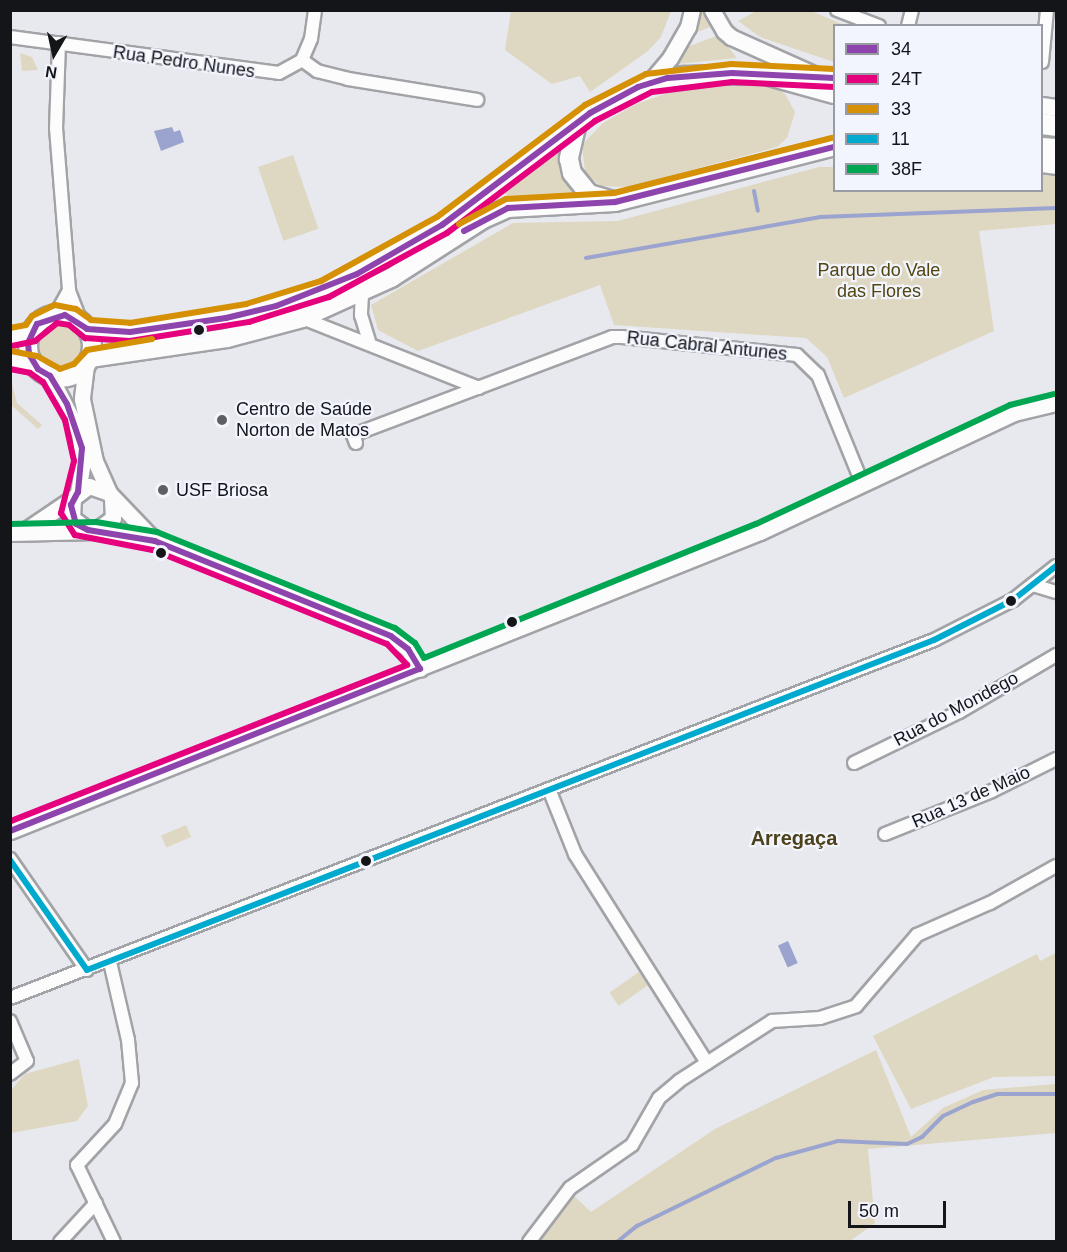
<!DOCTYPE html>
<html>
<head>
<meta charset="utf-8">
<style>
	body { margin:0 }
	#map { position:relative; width:1067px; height:1252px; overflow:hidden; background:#e8e9ee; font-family:Helvetica,sans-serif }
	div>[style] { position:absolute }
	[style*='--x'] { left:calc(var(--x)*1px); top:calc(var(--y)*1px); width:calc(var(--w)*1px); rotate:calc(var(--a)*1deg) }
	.green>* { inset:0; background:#ded7c1; transform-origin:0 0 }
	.round { border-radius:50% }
	.water>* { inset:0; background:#9aa4cf; transform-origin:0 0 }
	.stream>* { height:4px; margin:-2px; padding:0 2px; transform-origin:2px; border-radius:2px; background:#9aa4cf }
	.roads { filter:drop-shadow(2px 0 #a2a3a7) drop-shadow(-2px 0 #a2a3a7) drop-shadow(0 2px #a2a3a7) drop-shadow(0 -2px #a2a3a7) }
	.minor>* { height:12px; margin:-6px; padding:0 6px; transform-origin:6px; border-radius:6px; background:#fcfcfc }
	.tertiary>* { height:15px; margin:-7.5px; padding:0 7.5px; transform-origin:7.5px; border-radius:7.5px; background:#fcfcfc }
	.secondary>* { height:16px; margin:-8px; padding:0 8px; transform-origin:8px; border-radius:8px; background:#fcfcfc }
	.primary>* { height:18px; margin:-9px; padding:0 9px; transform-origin:9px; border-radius:9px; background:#fcfcfc }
	.primary>.ring { margin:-9px; padding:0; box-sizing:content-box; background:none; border:18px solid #fcfcfc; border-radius:50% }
	.trunk>* { height:20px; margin:-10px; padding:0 10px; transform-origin:10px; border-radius:10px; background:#fcfcfc }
	.bus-1>* { height:6px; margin:-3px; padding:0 3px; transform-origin:3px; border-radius:3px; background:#8e44ad }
	.bus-2>* { height:6px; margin:-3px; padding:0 3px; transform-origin:3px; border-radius:3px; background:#e5007d }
	.bus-3>* { height:6px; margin:-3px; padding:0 3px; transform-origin:3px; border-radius:3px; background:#d59004 }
	.bus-4>* { height:6px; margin:-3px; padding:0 3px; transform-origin:3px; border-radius:3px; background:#00a9ce }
	.bus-5>* { height:6px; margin:-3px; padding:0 3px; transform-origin:3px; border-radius:3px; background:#00a651 }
	.dots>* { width:16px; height:16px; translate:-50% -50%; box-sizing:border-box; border:3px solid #f2f4fe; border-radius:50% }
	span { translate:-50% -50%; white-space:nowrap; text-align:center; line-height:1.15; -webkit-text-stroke:4.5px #f2f4fe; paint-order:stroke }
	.street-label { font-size:18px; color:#131518 }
	.park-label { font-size:18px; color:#52450e }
	.poi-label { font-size:18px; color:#131518 }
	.left { translate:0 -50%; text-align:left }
	.neighbourhood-label { font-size:20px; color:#4c4118; font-weight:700 }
	.frame { position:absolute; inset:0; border:12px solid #131518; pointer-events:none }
	.legend { position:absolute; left:833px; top:24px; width:210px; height:168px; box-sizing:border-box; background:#f2f4fe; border:2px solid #999ba2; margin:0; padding:8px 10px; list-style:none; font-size:18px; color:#131518 }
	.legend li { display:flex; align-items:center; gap:12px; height:30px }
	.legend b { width:30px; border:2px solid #999ba2 }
	.north { position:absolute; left:24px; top:24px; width:60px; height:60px; -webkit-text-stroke:4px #f2f4fe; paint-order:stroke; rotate:189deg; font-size:16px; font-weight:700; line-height:24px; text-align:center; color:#131518 }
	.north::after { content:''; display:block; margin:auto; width:21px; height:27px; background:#131518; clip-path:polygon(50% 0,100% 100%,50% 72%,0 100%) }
	.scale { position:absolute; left:848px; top:1201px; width:98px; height:27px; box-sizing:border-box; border:3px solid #131518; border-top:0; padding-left:8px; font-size:18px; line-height:21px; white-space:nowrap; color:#131518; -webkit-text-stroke:4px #f2f4fe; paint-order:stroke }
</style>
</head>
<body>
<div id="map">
	<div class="green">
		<div style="clip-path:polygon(809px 10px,844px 25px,834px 26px,834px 62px,760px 37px,738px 21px,756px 11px)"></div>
		<div style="clip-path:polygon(511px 11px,511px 10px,671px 11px,661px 37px,648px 51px,590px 92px,580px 76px,552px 84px,505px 50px)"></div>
		<div style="clip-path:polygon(699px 11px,705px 11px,713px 26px,692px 34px)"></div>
		<div style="clip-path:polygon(719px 35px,737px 58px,677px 64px,687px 47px)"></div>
		<div style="clip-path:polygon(20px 53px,32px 57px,38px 70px,22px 71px)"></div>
		<div style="clip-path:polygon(728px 82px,772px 85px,785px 94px,795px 112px,787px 138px,777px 147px,628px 187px,600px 186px,585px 172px,582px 145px,603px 123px,636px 104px,682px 88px)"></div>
		<div style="clip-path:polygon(559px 146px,564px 181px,579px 199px,511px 201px,502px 189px)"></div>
		<div style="left:293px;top:155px;width:78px;height:37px;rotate:71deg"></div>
		<div style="clip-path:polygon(819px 167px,834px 167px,834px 190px,1042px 190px,1042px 173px,1056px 175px,1056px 224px,979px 231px,994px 331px,844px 398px,827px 357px,806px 338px,614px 325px,600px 285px,418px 351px,378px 330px,371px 305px,513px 223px,618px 221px)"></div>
		<div class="round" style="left:39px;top:325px;width:42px;height:42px"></div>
		<div style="clip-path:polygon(11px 380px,17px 403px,42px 425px,38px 429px,11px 405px)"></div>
		<div style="left:186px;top:825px;width:13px;height:27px;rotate:67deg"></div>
		<div style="clip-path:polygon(1056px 953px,1056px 1076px,994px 1077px,911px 1109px,873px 1036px,1037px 954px,1040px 961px)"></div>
		<div style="left:639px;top:972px;width:16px;height:36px;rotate:55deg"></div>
		<div style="clip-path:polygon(876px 1050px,911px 1137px,943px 1108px,983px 1090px,1056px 1084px,1056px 1133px,868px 1149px,875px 1223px,850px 1241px,537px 1241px,574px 1196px,591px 1212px,715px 1129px)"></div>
		<div style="clip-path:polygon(79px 1059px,88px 1106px,77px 1121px,11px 1133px,11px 1090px,25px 1074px)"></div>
	</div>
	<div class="water">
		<div style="clip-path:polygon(172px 127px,174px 132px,180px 130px,184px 142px,161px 151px,154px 131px)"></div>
		<div style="left:788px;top:941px;width:24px;height:11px;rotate:66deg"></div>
	</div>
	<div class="stream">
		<div style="--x:754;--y:191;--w:20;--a:79"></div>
		<div style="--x:586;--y:258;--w:238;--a:-9.9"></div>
		<div style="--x:820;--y:217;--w:236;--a:-2.2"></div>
		<div style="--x:617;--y:1242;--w:26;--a:-39"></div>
		<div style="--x:637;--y:1226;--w:155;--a:-26.1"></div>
		<div style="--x:776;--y:1158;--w:64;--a:-15.3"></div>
		<div style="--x:838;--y:1141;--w:69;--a:2.5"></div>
		<div style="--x:907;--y:1144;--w:17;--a:-25"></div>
		<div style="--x:922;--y:1137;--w:30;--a:-45"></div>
		<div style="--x:943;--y:1116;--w:33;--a:-25"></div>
		<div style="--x:973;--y:1102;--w:25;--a:-18"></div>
		<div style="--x:997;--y:1094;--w:59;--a:0"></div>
	</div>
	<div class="roads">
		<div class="minor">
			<div style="--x:837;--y:10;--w:45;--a:20.9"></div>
			<div style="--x:908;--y:26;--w:16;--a:-76"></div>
			<div style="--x:10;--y:37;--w:271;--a:7.6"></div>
			<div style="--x:279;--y:73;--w:26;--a:-29"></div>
			<div style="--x:302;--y:60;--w:23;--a:-67"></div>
			<div style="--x:311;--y:39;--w:29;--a:-82"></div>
			<div style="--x:59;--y:43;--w:85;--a:92"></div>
			<div style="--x:56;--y:128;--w:164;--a:85.4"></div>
			<div style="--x:69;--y:291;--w:33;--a:69"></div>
			<div style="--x:302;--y:60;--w:19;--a:36"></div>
			<div style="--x:317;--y:71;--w:32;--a:14"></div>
			<div style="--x:348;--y:79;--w:131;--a:9.2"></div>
			<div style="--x:1042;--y:62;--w:52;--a:-84.5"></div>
			<div style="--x:362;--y:294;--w:21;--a:93"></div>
			<div style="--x:361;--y:315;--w:27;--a:73"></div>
			<div style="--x:56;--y:314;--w:26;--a:-61"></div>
			<div style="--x:302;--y:318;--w:190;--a:21.6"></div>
			<div style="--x:356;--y:443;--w:9;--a:-111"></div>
			<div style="--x:353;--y:435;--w:277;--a:-20.7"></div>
			<div style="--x:612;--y:337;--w:10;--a:0"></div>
			<div style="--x:622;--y:337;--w:176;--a:5.9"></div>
			<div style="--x:797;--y:355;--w:29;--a:44"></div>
			<div style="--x:818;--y:375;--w:119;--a:67.8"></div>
			<div style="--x:1033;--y:585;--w:24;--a:17"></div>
			<div style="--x:854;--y:763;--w:117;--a:-25.9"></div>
			<div style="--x:959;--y:712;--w:113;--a:-30.4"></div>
			<div style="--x:549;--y:789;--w:70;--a:68.2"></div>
			<div style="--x:575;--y:854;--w:247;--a:57.7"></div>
			<div style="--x:885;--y:834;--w:115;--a:-21.9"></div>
			<div style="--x:992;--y:791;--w:72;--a:-26.6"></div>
			<div style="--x:10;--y:859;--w:135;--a:55.3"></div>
			<div style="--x:110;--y:962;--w:80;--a:77"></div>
			<div style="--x:128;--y:1040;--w:43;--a:84.7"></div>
			<div style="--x:132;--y:1083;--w:44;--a:112.5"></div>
			<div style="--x:115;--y:1124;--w:56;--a:132.8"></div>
			<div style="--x:77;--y:1165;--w:85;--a:64.3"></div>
			<div style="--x:10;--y:998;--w:991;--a:-21.18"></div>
			<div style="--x:934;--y:640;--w:89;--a:-26.9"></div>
			<div style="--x:1013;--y:600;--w:55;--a:-38.3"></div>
			<div style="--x:10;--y:1021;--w:43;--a:67"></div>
			<div style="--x:27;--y:1061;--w:21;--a:143"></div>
			<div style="--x:60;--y:1242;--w:53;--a:-47.3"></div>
			<div style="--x:529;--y:1242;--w:68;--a:-52.8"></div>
			<div style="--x:570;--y:1188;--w:75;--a:-34.7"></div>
			<div style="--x:632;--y:1145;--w:54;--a:-60.1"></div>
			<div style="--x:659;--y:1098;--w:26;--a:-40"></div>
			<div style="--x:679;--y:1081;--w:111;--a:-32.8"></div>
			<div style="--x:772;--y:1021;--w:48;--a:-3.6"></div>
			<div style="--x:820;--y:1018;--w:38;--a:-18"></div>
			<div style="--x:856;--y:1006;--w:94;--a:-49.3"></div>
			<div style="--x:917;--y:935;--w:80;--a:-23.7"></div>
			<div style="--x:990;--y:903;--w:76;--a:-29.3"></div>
		</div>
		<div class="tertiary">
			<div style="--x:712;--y:10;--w:24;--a:60"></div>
			<div style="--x:724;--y:31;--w:9;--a:41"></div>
			<div style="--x:731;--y:37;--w:93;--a:24.1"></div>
			<div style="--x:649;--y:83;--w:33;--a:-50"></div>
			<div style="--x:670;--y:58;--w:36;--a:-60"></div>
			<div style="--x:688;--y:27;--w:17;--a:-77"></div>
			<div style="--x:86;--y:365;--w:34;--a:97"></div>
			<div style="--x:82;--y:399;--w:63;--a:78.2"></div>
			<div style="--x:95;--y:461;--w:35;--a:66"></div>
			<div style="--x:109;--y:493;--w:66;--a:46.2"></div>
			<div style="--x:155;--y:541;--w:254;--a:21.9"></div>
			<div style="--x:391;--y:636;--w:21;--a:37"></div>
			<div style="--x:408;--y:649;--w:23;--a:59"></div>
			<div style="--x:50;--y:376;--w:64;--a:63"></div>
			<div style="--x:79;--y:433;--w:28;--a:82"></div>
			<div style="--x:83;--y:461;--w:31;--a:99"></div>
			<div style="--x:26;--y:530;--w:57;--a:-34.2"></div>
			<div style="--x:88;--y:530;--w:20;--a:-143"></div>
			<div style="--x:72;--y:518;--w:20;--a:-87"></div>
			<div style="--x:73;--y:498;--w:20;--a:-37"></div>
			<div style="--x:89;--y:486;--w:21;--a:19"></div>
			<div style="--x:95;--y:531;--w:22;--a:-36"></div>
			<div style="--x:113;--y:518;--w:21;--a:-93"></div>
			<div style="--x:10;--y:533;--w:85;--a:-1.3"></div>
			<div style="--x:95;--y:531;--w:61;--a:9.5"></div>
			<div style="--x:10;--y:831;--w:807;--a:-21.74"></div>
			<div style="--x:760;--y:532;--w:280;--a:-25.1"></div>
			<div style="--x:1014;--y:413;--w:43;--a:-13.4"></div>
		</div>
		<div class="secondary">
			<div style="--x:778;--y:74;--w:56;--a:4.1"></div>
			<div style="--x:1042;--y:106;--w:14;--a:8"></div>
			<div style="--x:1042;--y:164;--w:14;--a:8"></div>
		</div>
		<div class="primary">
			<div style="--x:577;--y:123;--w:37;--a:103"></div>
			<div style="--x:569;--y:159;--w:14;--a:78"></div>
			<div style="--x:572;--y:173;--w:27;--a:51"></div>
			<div style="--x:589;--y:194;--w:22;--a:16"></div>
			<div class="ring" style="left:28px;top:314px;width:46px;height:46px"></div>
			<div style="--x:87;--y:329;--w:43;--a:4"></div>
			<div style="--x:130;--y:332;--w:54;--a:-7.4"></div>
			<div style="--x:184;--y:325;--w:65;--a:-10.6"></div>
			<div style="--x:248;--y:313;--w:81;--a:-17.3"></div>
			<div style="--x:325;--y:289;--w:133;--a:-28.7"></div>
			<div style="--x:442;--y:225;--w:186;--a:-37.1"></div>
			<div style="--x:590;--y:113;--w:66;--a:-27"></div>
			<div style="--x:649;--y:83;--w:35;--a:-12"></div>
			<div style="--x:683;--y:76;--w:79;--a:-1.5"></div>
			<div style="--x:762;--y:74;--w:75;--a:15.5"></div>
			<div style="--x:10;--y:337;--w:21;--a:-11"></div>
			<div style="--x:90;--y:358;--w:138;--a:-8.3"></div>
			<div style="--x:227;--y:338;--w:78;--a:-14.9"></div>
			<div style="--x:302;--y:318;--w:98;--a:-24.2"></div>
			<div style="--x:391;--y:278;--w:109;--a:-32.7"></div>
			<div style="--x:483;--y:219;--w:27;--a:-24"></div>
			<div style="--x:508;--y:208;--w:107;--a:-3.2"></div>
			<div style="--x:615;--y:202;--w:226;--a:-14.3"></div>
			<div style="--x:10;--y:360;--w:24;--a:9"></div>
		</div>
		<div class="trunk">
			<div style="--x:1042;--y:124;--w:14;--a:8"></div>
			<div style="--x:1042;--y:148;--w:14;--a:4"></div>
		</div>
	</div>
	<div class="bus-1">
		<div style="--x:464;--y:231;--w:50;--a:-27.6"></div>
		<div style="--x:508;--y:208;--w:107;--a:-3.2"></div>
		<div style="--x:615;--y:202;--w:226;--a:-14.1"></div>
		<div style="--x:420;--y:669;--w:23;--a:-121"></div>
		<div style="--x:408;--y:649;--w:21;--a:-143"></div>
		<div style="--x:391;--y:636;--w:254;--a:-158.1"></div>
		<div style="--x:155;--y:541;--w:68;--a:-170.7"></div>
		<div style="--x:88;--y:530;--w:13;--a:-153"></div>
		<div style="--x:76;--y:524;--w:20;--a:-105"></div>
		<div style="--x:71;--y:505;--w:15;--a:-62"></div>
		<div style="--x:78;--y:492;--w:44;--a:-84.8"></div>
		<div style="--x:82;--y:448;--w:46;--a:-108.8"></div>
		<div style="--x:67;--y:404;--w:33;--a:-121"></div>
		<div style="--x:50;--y:376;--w:14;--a:-150"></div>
		<div style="--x:38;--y:369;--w:17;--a:-121"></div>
		<div style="--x:29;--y:354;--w:11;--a:-95"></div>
		<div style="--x:28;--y:343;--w:21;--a:-65"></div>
		<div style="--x:37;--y:324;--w:29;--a:-18"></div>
		<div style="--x:65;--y:315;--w:26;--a:32"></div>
		<div style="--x:87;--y:329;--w:43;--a:4"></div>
		<div style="--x:130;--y:332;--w:97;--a:-8.3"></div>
		<div style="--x:226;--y:318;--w:51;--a:-13.5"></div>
		<div style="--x:276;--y:306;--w:87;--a:-21.6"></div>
		<div style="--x:357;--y:274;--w:98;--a:-30"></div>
		<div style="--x:442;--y:225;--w:186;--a:-37.1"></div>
		<div style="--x:590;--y:113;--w:55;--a:-28.4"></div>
		<div style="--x:638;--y:87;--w:31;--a:-17"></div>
		<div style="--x:668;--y:78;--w:64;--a:-4.5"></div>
		<div style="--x:732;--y:73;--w:102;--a:2.8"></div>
		<div style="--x:10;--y:831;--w:441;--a:-21.6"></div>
	</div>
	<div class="bus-2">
		<div style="--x:12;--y:346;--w:24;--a:-12"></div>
		<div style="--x:35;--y:341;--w:28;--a:-39"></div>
		<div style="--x:57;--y:323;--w:12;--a:9"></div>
		<div style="--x:69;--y:325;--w:21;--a:39"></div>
		<div style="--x:85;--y:338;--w:45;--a:3.8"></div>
		<div style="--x:130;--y:341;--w:121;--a:-9.1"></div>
		<div style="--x:249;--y:322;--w:84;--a:-17.4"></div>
		<div style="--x:329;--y:297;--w:134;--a:-28.5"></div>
		<div style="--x:447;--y:233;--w:186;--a:-37.1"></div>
		<div style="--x:595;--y:121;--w:64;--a:-27"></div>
		<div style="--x:652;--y:92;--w:81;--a:-7.1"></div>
		<div style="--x:732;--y:82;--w:102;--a:2.8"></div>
		<div style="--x:10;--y:369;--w:20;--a:11"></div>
		<div style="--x:30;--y:373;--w:16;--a:35"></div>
		<div style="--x:43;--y:382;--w:44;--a:59.9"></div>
		<div style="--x:65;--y:420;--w:42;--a:77.6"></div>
		<div style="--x:74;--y:461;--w:54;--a:104"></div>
		<div style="--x:61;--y:513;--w:26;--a:58"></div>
		<div style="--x:75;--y:535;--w:79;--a:10.9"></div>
		<div style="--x:153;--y:550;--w:252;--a:21.9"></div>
		<div style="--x:387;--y:644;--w:29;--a:46"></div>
		<div style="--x:407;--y:665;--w:427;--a:158.5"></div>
	</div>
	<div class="bus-3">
		<div style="--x:459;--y:224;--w:53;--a:-28"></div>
		<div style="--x:506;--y:199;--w:108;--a:-3.2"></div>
		<div style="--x:614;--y:193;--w:225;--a:-14.2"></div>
		<div style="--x:10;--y:328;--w:16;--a:-11"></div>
		<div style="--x:26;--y:325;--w:11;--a:-56"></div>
		<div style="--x:32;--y:316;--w:25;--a:-26"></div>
		<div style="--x:55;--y:305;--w:21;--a:11"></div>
		<div style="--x:76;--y:309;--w:19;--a:36"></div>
		<div style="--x:91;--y:320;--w:39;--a:4"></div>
		<div style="--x:130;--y:323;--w:118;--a:-9.3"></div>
		<div style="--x:246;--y:304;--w:78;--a:-17"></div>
		<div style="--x:321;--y:281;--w:132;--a:-28.9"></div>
		<div style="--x:437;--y:217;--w:186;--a:-37.1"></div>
		<div style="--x:585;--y:105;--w:68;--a:-26.9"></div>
		<div style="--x:646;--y:74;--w:86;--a:-6.7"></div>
		<div style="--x:731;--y:64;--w:103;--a:2.8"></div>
		<div style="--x:11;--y:351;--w:26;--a:11"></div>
		<div style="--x:37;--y:356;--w:26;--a:29"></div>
		<div style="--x:60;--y:369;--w:15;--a:-20"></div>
		<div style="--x:74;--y:364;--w:19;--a:-47"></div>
		<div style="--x:87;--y:350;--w:66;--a:-9.6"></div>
	</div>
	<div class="bus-4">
		<div style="--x:10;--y:860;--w:134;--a:55"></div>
		<div style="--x:87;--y:970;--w:909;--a:-21.29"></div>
		<div style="--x:934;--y:640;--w:89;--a:-26.9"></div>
		<div style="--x:1013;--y:600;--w:55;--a:-38.3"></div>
	</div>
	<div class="bus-5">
		<div style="--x:10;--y:524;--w:86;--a:-1.3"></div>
		<div style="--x:96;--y:522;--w:62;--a:9.3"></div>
		<div style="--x:157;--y:532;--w:257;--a:22"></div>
		<div style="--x:395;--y:628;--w:25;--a:37"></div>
		<div style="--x:415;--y:643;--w:17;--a:59"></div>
		<div style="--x:424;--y:658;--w:358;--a:-22"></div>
		<div style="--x:756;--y:524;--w:280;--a:-25.1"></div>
		<div style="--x:1010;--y:405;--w:45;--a:-14"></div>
	</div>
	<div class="dots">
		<div style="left:199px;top:330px;background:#131518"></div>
		<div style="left:222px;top:420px;background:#5e5f63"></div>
		<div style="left:163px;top:490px;background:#5e5f63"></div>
		<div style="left:161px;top:553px;background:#131518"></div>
		<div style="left:1011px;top:601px;background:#131518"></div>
		<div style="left:512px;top:622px;background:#131518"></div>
		<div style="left:366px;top:861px;background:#131518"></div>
	</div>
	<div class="street-label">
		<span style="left:184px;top:62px;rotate:8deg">Rua Pedro Nunes</span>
		<span style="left:707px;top:346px;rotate:6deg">Rua Cabral Antunes</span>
		<span style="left:956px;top:709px;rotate:-28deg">Rua do Mondego</span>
		<span style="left:971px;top:797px;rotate:-24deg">Rua 13 de Maio</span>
	</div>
	<div class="park-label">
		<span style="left:879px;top:281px">Parque do Vale<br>das Flores</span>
	</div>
	<div class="poi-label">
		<span class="left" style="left:236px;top:420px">Centro de Saúde<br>Norton de Matos</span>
		<span class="left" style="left:176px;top:490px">USF Briosa</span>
	</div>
	<div class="neighbourhood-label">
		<span style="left:794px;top:838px">Arregaça</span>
	</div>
	<div class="frame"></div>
	<ul class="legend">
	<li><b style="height:8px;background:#8e44ad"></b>34</li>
	<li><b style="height:8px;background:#e5007d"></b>24T</li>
	<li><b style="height:8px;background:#d59004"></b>33</li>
	<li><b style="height:8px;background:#00a9ce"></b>11</li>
	<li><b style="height:8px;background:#00a651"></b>38F</li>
	</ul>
	<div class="north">N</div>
	<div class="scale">50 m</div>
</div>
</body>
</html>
